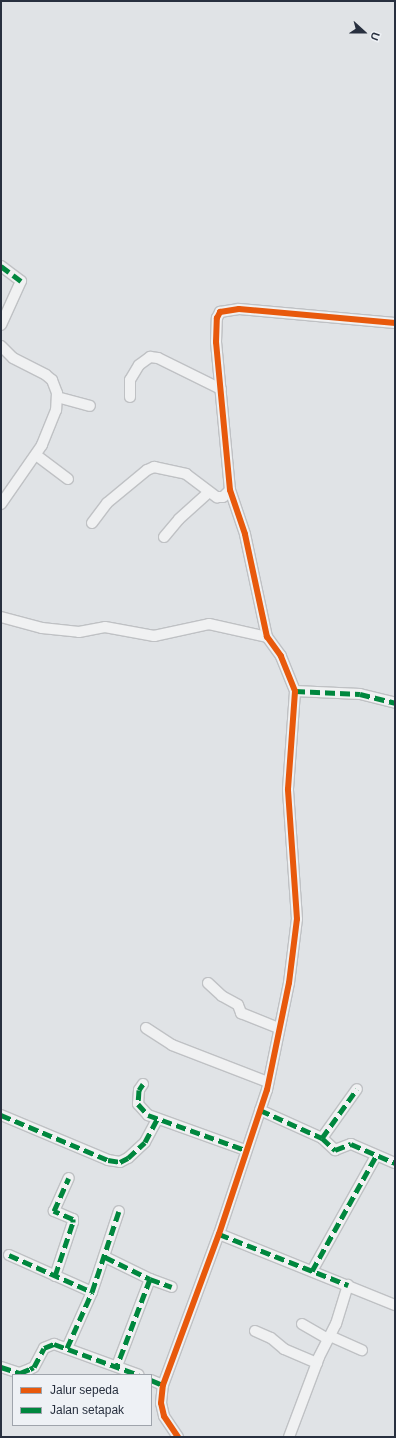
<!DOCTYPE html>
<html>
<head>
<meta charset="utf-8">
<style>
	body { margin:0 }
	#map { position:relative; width:396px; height:1438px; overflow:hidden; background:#e0e3e6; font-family:Arial,sans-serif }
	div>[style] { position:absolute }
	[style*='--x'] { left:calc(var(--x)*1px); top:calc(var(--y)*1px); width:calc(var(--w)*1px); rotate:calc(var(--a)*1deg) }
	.roads { filter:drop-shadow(1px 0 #bfc1c4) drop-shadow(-1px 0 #bfc1c4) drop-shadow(0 1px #bfc1c4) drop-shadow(0 -1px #bfc1c4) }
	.minor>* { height:10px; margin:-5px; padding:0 5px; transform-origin:5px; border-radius:5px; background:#f0f1f2 }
	.quiet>* { height:5px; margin-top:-2.5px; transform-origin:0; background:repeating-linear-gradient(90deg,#00873e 0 10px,transparent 0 15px) }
	.cycleway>* { height:6px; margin:-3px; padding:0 3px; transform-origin:3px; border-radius:3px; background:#e8590c }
	span { translate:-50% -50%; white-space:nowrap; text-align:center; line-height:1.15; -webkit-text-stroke:4px #eef1f5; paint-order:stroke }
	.frame { position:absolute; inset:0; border:2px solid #28303f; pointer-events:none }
	.legend { position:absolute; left:12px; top:1374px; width:140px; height:52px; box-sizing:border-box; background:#eef1f5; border:1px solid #9fa4ac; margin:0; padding:5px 7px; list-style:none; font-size:12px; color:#28303f }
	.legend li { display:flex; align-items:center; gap:8px; height:20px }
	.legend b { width:20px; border:1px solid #9fa4ac }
	.north { position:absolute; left:344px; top:12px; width:40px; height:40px; -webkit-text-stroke:3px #eef1f5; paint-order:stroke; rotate:111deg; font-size:11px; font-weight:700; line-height:16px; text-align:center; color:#28303f }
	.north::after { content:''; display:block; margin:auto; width:14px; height:18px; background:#28303f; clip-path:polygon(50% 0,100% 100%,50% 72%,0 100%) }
</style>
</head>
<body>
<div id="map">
	<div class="roads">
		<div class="minor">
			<div style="--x:1;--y:266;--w:25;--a:37"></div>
			<div style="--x:21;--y:281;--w:48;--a:114.4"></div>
			<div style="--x:1;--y:346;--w:17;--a:45"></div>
			<div style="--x:13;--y:358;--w:37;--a:27"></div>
			<div style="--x:46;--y:375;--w:8;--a:40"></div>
			<div style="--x:52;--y:380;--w:14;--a:69"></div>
			<div style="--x:57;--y:393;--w:17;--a:93"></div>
			<div style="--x:56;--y:410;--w:38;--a:112"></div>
			<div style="--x:42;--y:445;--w:72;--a:124.8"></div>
			<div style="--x:57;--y:397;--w:34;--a:15"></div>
			<div style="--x:130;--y:397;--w:17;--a:-90"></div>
			<div style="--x:130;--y:380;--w:17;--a:-59"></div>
			<div style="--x:139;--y:365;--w:14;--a:-36"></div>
			<div style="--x:150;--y:357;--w:8;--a:7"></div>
			<div style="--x:158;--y:358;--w:70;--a:26.2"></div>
			<div style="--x:36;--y:455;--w:40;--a:37"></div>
			<div style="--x:92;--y:523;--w:25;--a:-53"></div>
			<div style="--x:107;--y:503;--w:52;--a:-39.5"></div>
			<div style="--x:147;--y:470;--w:8;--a:-23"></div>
			<div style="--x:154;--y:467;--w:33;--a:12"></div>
			<div style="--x:186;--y:474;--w:39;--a:37"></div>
			<div style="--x:217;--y:497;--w:6;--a:0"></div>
			<div style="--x:223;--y:497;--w:10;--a:-45"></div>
			<div style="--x:164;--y:537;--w:23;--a:-50"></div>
			<div style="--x:179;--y:519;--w:40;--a:-42"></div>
			<div style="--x:1;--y:617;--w:42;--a:15"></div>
			<div style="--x:42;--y:628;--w:37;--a:6"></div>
			<div style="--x:79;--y:632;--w:26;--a:-11"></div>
			<div style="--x:105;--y:627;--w:50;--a:10.4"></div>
			<div style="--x:154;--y:636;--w:56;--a:-12.3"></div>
			<div style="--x:209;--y:624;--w:59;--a:12.6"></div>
			<div style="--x:295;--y:691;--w:65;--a:2.6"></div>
			<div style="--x:360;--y:694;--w:36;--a:14"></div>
			<div style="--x:208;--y:983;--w:19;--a:43"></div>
			<div style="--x:222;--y:996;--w:18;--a:29"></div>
			<div style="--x:238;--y:1005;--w:9;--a:69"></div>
			<div style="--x:241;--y:1013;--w:40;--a:22"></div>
			<div style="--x:146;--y:1028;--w:31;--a:33"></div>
			<div style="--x:172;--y:1045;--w:103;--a:21.1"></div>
			<div style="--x:143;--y:1084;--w:7;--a:124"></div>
			<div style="--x:139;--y:1090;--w:14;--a:94"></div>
			<div style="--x:138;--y:1104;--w:15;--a:48"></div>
			<div style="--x:148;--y:1115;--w:103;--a:19.8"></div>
			<div style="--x:260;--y:1110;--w:68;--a:24.3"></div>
			<div style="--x:322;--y:1138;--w:18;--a:43"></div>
			<div style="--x:335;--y:1150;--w:17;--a:-21"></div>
			<div style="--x:351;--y:1144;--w:48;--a:23.4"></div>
			<div style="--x:1;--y:1115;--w:116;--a:22.8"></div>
			<div style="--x:108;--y:1160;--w:12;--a:9"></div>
			<div style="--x:120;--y:1162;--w:9;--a:-27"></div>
			<div style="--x:128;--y:1158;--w:23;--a:-43"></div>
			<div style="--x:145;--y:1142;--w:26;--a:-62"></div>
			<div style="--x:322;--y:1138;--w:60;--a:-54.5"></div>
			<div style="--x:219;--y:1234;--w:190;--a:22"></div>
			<div style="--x:9;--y:1255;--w:91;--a:24"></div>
			<div style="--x:105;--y:1257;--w:50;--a:26.1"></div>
			<div style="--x:150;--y:1279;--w:93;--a:110.8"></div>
			<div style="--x:312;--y:1271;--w:132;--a:-60.9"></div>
			<div style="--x:55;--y:1276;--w:57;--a:-71.6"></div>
			<div style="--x:73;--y:1222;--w:3;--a:-90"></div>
			<div style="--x:73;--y:1219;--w:21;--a:-157"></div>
			<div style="--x:54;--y:1211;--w:36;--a:-66"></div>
			<div style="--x:150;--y:1279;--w:23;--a:20"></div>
			<div style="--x:302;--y:1324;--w:30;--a:30"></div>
			<div style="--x:255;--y:1331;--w:17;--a:24"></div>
			<div style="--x:271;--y:1338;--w:17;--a:40"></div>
			<div style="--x:284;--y:1349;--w:36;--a:23"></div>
			<div style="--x:330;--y:1336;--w:35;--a:24"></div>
			<div style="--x:67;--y:1348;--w:61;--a:-65.9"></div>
			<div style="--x:92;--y:1292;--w:85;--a:-71.6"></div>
			<div style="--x:1;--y:1367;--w:20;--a:18"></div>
			<div style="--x:20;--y:1373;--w:11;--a:-22"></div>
			<div style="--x:30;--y:1369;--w:4;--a:-27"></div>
			<div style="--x:34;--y:1367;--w:21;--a:-62"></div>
			<div style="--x:44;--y:1348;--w:11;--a:-22"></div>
			<div style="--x:54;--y:1344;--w:90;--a:20"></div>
			<div style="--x:151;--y:1380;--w:13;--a:23"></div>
			<div style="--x:178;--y:1437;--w:25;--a:-124"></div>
			<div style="--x:164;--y:1416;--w:13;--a:-103"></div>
			<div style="--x:161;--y:1403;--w:18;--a:-84"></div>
			<div style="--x:163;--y:1385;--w:161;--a:-69.7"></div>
			<div style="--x:219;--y:1234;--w:152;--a:-71.6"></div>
			<div style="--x:267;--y:1090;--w:109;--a:-78.4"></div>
			<div style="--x:289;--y:983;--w:64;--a:-82.9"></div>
			<div style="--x:297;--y:919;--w:130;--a:-94"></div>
			<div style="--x:288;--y:789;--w:98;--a:-85.9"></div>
			<div style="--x:295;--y:691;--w:38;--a:-112"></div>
			<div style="--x:281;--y:656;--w:24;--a:-126"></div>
			<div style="--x:267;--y:637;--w:105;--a:-102.1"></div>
			<div style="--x:245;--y:534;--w:46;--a:-108.8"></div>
			<div style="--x:230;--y:490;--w:149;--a:-95.4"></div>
			<div style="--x:216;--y:342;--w:24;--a:-88"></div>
			<div style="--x:217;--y:318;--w:7;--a:-63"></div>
			<div style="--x:220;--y:312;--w:19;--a:-9"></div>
			<div style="--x:239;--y:309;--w:157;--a:5.1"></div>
			<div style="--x:289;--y:1437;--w:85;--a:-69.4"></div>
			<div style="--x:319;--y:1357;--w:37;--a:-63"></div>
			<div style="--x:336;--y:1324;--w:41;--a:-72.9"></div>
		</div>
	</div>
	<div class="quiet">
		<div style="--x:1;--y:266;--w:25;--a:37"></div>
		<div style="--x:295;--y:691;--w:65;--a:2.6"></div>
		<div style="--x:360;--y:694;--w:36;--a:14"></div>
		<div style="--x:143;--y:1084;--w:7;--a:124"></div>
		<div style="--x:139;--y:1090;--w:14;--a:94"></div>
		<div style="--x:138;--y:1104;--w:15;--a:48"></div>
		<div style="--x:148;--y:1115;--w:103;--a:19.8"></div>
		<div style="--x:260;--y:1110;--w:68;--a:24.3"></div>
		<div style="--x:322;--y:1138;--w:18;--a:43"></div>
		<div style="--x:335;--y:1150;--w:17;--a:-21"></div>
		<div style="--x:351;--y:1144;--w:48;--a:23.4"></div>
		<div style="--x:1;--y:1115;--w:116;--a:22.8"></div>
		<div style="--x:108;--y:1160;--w:12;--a:9"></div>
		<div style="--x:120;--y:1162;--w:9;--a:-27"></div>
		<div style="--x:128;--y:1158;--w:23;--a:-43"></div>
		<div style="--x:145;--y:1142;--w:26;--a:-62"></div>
		<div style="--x:322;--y:1138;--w:60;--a:-54.5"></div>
		<div style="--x:219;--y:1234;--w:139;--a:21.6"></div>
		<div style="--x:9;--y:1255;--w:91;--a:24"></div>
		<div style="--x:105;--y:1257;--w:50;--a:26.1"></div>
		<div style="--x:150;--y:1279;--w:93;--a:110.8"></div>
		<div style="--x:312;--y:1271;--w:132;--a:-60.9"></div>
		<div style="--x:55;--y:1276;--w:57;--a:-71.6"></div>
		<div style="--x:73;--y:1222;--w:3;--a:-90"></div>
		<div style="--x:73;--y:1219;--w:21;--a:-157"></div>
		<div style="--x:54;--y:1211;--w:36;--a:-66"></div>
		<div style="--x:150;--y:1279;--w:23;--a:20"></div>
		<div style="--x:67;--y:1348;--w:61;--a:-65.9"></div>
		<div style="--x:92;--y:1292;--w:85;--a:-71.6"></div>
		<div style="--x:1;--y:1367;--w:20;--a:18"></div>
		<div style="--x:20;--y:1373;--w:11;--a:-22"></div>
		<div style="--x:30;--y:1369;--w:4;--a:-27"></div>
		<div style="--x:34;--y:1367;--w:21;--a:-62"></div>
		<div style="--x:44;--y:1348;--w:11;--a:-22"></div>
		<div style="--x:54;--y:1344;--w:90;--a:20"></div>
		<div style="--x:151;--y:1380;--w:13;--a:23"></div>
	</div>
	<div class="cycleway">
		<div style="--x:178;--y:1437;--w:25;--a:-124"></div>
		<div style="--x:164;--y:1416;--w:13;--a:-103"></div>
		<div style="--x:161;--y:1403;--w:18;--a:-84"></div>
		<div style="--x:163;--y:1385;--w:161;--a:-69.7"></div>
		<div style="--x:219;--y:1234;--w:152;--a:-71.6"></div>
		<div style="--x:267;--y:1090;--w:109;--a:-78.4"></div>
		<div style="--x:289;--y:983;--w:64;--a:-82.9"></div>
		<div style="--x:297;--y:919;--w:130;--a:-94"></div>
		<div style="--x:288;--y:789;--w:98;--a:-85.9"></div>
		<div style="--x:295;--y:691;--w:38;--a:-112"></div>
		<div style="--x:281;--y:656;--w:24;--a:-126"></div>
		<div style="--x:267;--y:637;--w:105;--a:-102.1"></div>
		<div style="--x:245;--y:534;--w:46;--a:-108.8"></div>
		<div style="--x:230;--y:490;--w:149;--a:-95.4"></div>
		<div style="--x:216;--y:342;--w:24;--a:-88"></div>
		<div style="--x:217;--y:318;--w:7;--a:-63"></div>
		<div style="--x:220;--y:312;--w:19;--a:-9"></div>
		<div style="--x:239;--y:309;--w:157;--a:5.1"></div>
	</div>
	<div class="frame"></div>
	<ul class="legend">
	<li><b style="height:5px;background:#e8590c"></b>Jalur sepeda</li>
	<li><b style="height:5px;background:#00873e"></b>Jalan setapak</li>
	</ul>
	<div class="north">U</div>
</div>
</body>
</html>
